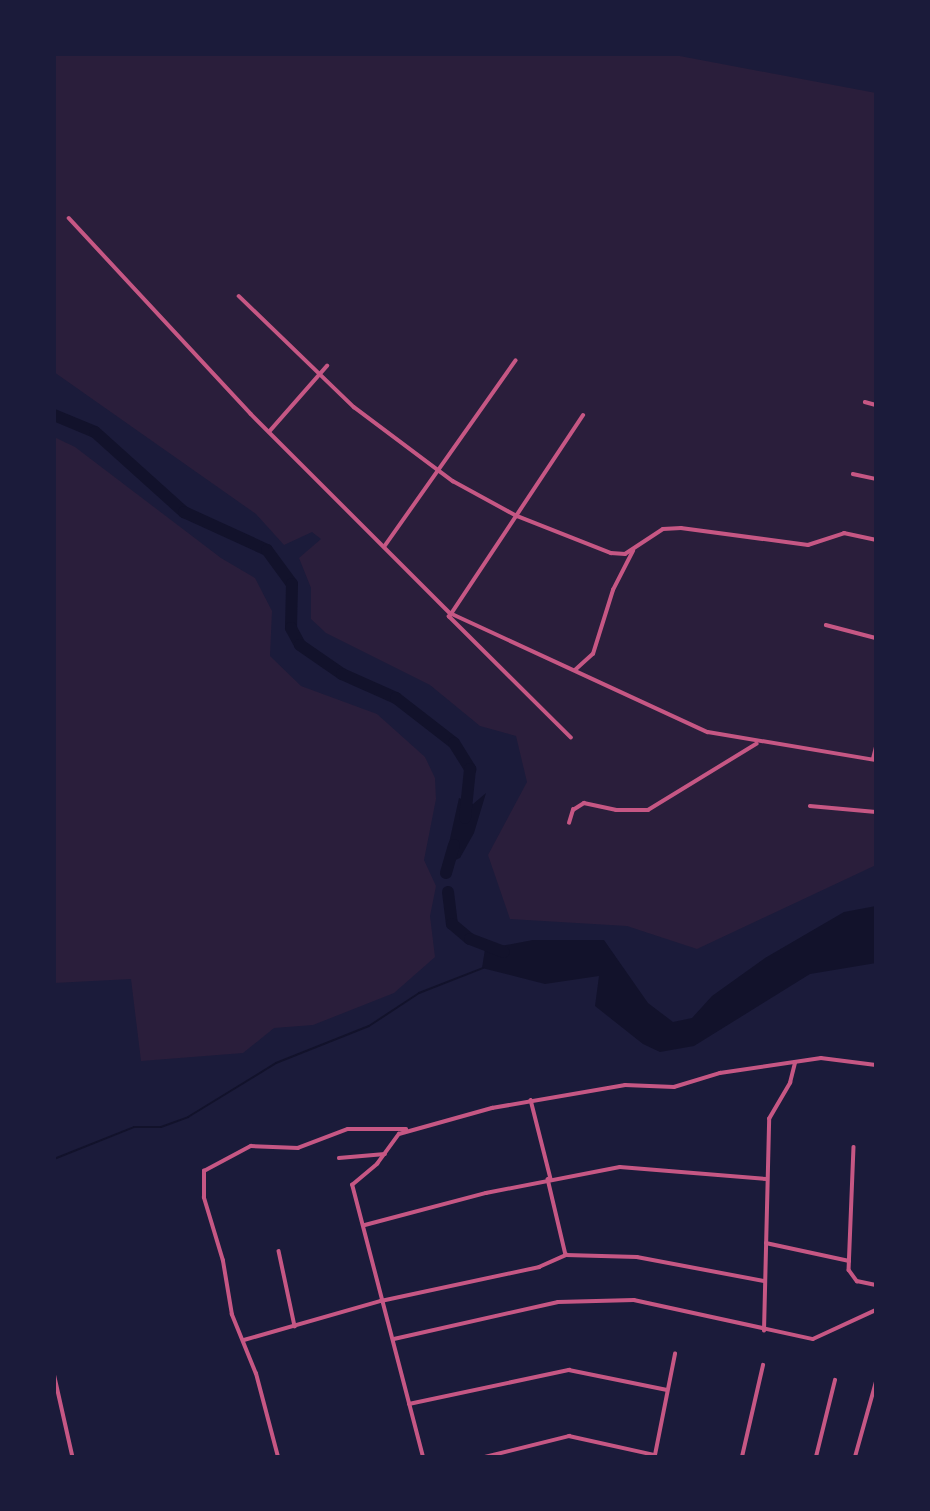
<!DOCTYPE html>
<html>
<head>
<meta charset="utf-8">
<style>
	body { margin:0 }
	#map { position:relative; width:930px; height:1511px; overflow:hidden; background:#1b1b3a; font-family:"Sofia Sans Condensed",sans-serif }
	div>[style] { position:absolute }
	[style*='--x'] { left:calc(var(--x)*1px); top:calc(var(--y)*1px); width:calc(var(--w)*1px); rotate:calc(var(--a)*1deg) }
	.green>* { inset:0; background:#2a1e3b }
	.water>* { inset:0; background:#12122b }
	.stream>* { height:2px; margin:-1px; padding:0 1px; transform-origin:1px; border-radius:1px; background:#12122b }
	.river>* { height:12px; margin:-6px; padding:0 6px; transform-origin:6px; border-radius:6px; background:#12122b }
	.minor>* { height:3.5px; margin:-1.75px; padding:0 1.75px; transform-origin:1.75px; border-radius:1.75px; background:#c65784 }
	span { translate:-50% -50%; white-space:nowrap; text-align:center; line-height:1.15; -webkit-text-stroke:5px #1b1b3a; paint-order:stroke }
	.frame { position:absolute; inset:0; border:56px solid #1b1b3a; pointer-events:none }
</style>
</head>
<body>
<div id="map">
	<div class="green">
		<div style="clip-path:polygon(54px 54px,669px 54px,876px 93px,876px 865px,697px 949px,627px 926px,510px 919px,488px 855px,527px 782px,516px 736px,480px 726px,430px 685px,326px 633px,311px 619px,311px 588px,299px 558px,321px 539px,312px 532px,284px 545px,256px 514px,54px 372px)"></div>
		<div style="clip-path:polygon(54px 437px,75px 447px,221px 558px,255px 578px,272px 611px,270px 656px,301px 686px,377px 714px,425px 757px,435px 778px,436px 799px,424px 860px,436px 886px,430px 916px,435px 957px,394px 993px,313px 1025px,274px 1028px,243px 1053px,141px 1061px,131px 979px,54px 983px)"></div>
	</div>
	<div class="water">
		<div style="clip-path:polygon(486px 793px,474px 833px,460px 858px,451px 862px,447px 852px,459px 798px,473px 804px)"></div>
		<div style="clip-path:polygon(876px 906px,876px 963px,810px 974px,694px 1046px,660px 1052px,643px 1044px,595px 1006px,599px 976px,545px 984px,482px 968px,485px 949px,533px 940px,604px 940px,648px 1003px,673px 1022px,692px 1018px,712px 996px,765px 958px,844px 912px)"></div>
	</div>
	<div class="stream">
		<div style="--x:54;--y:1159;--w:86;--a:-21.8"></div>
		<div style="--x:134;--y:1127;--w:27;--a:0"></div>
		<div style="--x:161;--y:1127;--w:29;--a:-20"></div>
		<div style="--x:188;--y:1117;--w:103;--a:-31.5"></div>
		<div style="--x:276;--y:1063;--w:100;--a:-21.7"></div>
		<div style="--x:369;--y:1026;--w:60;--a:-33.4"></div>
		<div style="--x:419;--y:993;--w:69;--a:-21.3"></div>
	</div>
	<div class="river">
		<div style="--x:54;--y:415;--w:44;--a:22.5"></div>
		<div style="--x:95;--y:432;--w:120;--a:42"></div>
		<div style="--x:184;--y:512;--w:91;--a:24.6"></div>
		<div style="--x:267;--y:550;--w:42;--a:53.7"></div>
		<div style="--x:292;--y:584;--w:44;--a:91.3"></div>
		<div style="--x:291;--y:628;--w:19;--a:62"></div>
		<div style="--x:300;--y:645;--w:51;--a:34.6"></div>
		<div style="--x:342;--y:674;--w:59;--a:24"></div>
		<div style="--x:396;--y:698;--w:73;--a:37.8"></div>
		<div style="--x:454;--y:743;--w:31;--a:58"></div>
		<div style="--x:470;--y:769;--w:49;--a:95.8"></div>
		<div style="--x:446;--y:873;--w:29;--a:-74"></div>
		<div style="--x:448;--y:892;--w:32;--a:83"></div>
		<div style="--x:452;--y:924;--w:23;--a:40"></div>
		<div style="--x:470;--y:939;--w:36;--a:21"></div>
	</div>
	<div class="minor">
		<div style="--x:69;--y:218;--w:267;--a:47.1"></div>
		<div style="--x:251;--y:414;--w:281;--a:45"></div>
		<div style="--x:450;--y:613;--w:284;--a:24.8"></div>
		<div style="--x:708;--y:732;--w:170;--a:9.5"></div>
		<div style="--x:239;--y:296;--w:160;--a:44"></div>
		<div style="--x:354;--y:407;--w:124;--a:36.8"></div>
		<div style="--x:453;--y:481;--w:73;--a:28.7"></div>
		<div style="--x:517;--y:516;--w:101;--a:21.5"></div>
		<div style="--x:611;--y:553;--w:14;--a:4"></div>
		<div style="--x:625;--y:554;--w:45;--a:-33.3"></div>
		<div style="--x:663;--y:529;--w:18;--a:-3"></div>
		<div style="--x:681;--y:528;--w:128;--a:7.6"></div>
		<div style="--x:808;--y:545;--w:38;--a:-18"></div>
		<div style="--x:844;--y:533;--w:33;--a:12"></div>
		<div style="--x:865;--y:402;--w:11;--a:15"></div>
		<div style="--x:269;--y:432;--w:88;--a:-48.7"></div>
		<div style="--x:853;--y:474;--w:24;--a:12"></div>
		<div style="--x:384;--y:547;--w:228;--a:-54.8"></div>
		<div style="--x:826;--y:625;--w:52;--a:14.6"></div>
		<div style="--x:575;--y:670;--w:24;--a:-42"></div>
		<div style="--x:593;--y:654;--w:67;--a:-72.6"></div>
		<div style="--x:613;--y:590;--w:44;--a:-62.9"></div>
		<div style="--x:571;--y:738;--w:172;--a:-135.2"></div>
		<div style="--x:449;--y:617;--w:242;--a:-56.4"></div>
		<div style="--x:873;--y:759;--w:12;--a:-76"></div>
		<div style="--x:810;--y:806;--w:66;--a:5.2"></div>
		<div style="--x:569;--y:823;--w:14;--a:-73"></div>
		<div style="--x:573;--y:810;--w:13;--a:-32"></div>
		<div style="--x:584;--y:803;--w:33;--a:12"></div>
		<div style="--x:616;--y:810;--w:32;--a:0"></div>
		<div style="--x:648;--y:810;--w:127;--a:-31.4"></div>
		<div style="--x:531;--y:1100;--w:81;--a:75.8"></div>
		<div style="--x:854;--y:1147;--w:123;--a:92.3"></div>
		<div style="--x:849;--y:1270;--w:14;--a:54"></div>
		<div style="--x:857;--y:1281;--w:19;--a:12"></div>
		<div style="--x:339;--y:1158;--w:46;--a:-5"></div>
		<div style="--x:548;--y:1179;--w:78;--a:76.7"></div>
		<div style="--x:365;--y:1225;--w:125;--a:-14.8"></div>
		<div style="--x:486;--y:1193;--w:136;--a:-11"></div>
		<div style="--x:620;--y:1167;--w:147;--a:4.7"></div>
		<div style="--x:766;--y:1243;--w:85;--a:12.2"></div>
		<div style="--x:279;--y:1251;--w:77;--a:78"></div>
		<div style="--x:566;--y:1255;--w:71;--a:1.6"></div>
		<div style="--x:637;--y:1257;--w:129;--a:10.7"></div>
		<div style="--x:764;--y:1331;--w:212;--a:-88.6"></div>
		<div style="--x:769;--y:1119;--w:42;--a:-59.7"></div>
		<div style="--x:790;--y:1083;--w:21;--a:-76"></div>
		<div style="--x:394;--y:1339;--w:168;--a:-12.7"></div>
		<div style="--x:558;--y:1302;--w:76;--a:-1.5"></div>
		<div style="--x:634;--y:1300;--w:183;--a:12.3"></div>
		<div style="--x:813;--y:1339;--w:69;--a:-24.7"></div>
		<div style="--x:244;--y:1340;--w:142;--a:-15.9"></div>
		<div style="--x:381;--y:1301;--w:162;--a:-12.1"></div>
		<div style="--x:539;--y:1267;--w:30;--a:-24"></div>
		<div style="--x:54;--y:1373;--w:86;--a:77.3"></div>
		<div style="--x:409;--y:1404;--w:164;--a:-12"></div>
		<div style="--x:569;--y:1370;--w:100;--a:11.5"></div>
		<div style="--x:655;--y:1455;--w:103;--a:-78.8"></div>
		<div style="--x:278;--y:1457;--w:86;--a:-104.8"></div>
		<div style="--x:256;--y:1374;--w:64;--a:-112.1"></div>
		<div style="--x:232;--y:1315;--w:55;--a:-99.5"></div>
		<div style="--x:223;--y:1261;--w:66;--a:-106.8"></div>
		<div style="--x:204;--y:1198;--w:27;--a:-90"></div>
		<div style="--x:204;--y:1171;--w:53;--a:-28"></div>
		<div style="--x:251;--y:1146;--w:47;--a:2.4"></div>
		<div style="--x:298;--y:1148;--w:53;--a:-20.8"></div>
		<div style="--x:348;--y:1129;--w:58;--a:0"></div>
		<div style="--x:423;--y:1457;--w:281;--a:-104.6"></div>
		<div style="--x:352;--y:1185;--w:33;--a:-40"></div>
		<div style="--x:377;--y:1164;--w:37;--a:-54"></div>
		<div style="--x:399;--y:1134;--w:97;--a:-15.6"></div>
		<div style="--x:492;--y:1108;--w:135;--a:-9.8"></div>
		<div style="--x:625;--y:1085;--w:49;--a:2.3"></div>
		<div style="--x:674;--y:1087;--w:48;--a:-16.9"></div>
		<div style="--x:720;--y:1073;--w:102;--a:-8.4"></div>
		<div style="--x:821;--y:1058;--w:55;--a:7.3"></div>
		<div style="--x:485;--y:1457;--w:87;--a:-14"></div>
		<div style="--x:569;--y:1436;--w:88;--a:12.5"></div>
		<div style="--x:742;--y:1457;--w:94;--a:-77.1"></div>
		<div style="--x:816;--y:1457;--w:79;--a:-76.1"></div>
		<div style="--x:855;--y:1457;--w:78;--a:-74.4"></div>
	</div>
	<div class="frame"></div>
</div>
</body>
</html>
